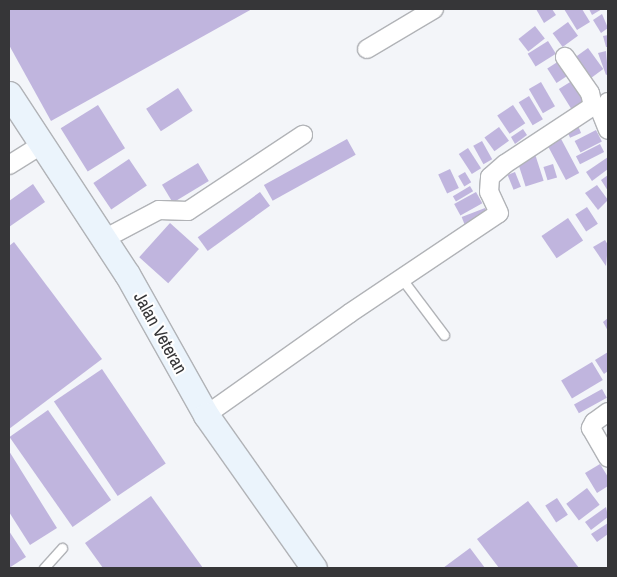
<!DOCTYPE html>
<html>
<head>
<meta charset="utf-8">
<style>
	body { margin:0 }
	#map { position:relative; width:617px; height:577px; overflow:hidden; background:#f3f5f9; font-family:"Archivo Narrow",sans-serif }
	div>[style] { position:absolute }
	[style*='--x'] { left:calc(var(--x)*1px); top:calc(var(--y)*1px); width:calc(var(--w)*1px); rotate:calc(var(--a)*1deg) }
	.building>* { inset:0; background:#c0b5de; transform-origin:0 0 }
	.roads { filter:drop-shadow(1px 0 #b1b3b7) drop-shadow(-1px 0 #b1b3b7) drop-shadow(0 1px #b1b3b7) drop-shadow(0 -1px #b1b3b7) }
	.lane>* { height:9px; margin:-4.5px; padding:0 4.5px; transform-origin:4.5px; border-radius:4.5px; background:#fff }
	.street>* { height:18px; margin:-9px; padding:0 9px; transform-origin:9px; border-radius:9px; background:#fff }
	.secondary>* { height:25px; margin:-12.5px; padding:0 12.5px; transform-origin:12.5px; border-radius:12.5px; background:#ebf4fc }
	span { translate:-50% -50%; white-space:nowrap; text-align:center; line-height:1.15; -webkit-text-stroke:4px #fff; paint-order:stroke }
	.street-label { font-size:18px; color:#363638 }
	.frame { position:absolute; inset:0; border:10px solid #363638; pointer-events:none }
</style>
</head>
<body>
<div id="map">
	<div class="building">
		<div style="clip-path:polygon(9px 9px,252px 9px,51px 121px,9px 45px)"></div>
		<div style="clip-path:polygon(536px 9px,552px 9px,556px 15px,544px 23px)"></div>
		<div style="clip-path:polygon(564px 9px,582px 9px,590px 22px,577px 30px)"></div>
		<div style="clip-path:polygon(589px 9px,602px 9px,592px 15px)"></div>
		<div style="clip-path:polygon(602px 14px,608px 28px,601px 33px,593px 20px)"></div>
		<div style="left:568px;top:22px;width:17px;height:19px;rotate:54deg"></div>
		<div style="left:535px;top:26px;width:16px;height:21px;rotate:52deg"></div>
		<div style="clip-path:polygon(608px 35px,608px 47px,606px 47px,603px 36px)"></div>
		<div style="left:548px;top:41px;width:15px;height:24px;rotate:58deg"></div>
		<div style="left:588px;top:48px;width:26px;height:21px;rotate:54deg"></div>
		<div style="clip-path:polygon(606px 51px,608px 74px,606px 75px,598px 53px)"></div>
		<div style="left:559px;top:61px;width:17px;height:14px;rotate:57deg"></div>
		<div style="left:575px;top:79px;width:31px;height:19px;rotate:58deg"></div>
		<div style="left:541px;top:82px;width:28px;height:14px;rotate:60deg"></div>
		<div style="left:178px;top:88px;width:27px;height:38px;rotate:57deg"></div>
		<div style="left:529px;top:96px;width:27px;height:12px;rotate:59deg"></div>
		<div style="left:98px;top:105px;width:51px;height:44px;rotate:58deg"></div>
		<div style="left:513px;top:105px;width:22px;height:19px;rotate:56deg"></div>
		<div style="left:576px;top:121px;width:13px;height:12px;rotate:67deg"></div>
		<div style="left:499px;top:127px;width:17px;height:18px;rotate:54deg"></div>
		<div style="clip-path:polygon(523px 129px,527px 135px,515px 144px,511px 137px)"></div>
		<div style="left:596px;top:130px;width:13px;height:24px;rotate:63deg"></div>
		<div style="left:559px;top:135px;width:43px;height:15px;rotate:62deg"></div>
		<div style="left:347px;top:139px;width:18px;height:95px;rotate:61deg"></div>
		<div style="left:482px;top:141px;width:21px;height:10px;rotate:61deg"></div>
		<div style="left:600px;top:144px;width:9px;height:27px;rotate:63deg"></div>
		<div style="left:468px;top:148px;width:24px;height:11px;rotate:57deg"></div>
		<div style="left:535px;top:154px;width:28px;height:19px;rotate:72deg"></div>
		<div style="clip-path:polygon(608px 157px,608px 169px,592px 181px,586px 172px)"></div>
		<div style="left:129px;top:159px;width:32px;height:43px;rotate:56deg"></div>
		<div style="left:198px;top:163px;width:21px;height:42px;rotate:59deg"></div>
		<div style="left:553px;top:164px;width:14px;height:10px;rotate:73deg"></div>
		<div style="left:450px;top:169px;width:21px;height:13px;rotate:65deg"></div>
		<div style="left:465px;top:172px;width:12px;height:8px;rotate:59deg"></div>
		<div style="left:515px;top:172px;width:16px;height:8px;rotate:68deg"></div>
		<div style="clip-path:polygon(608px 175px,608px 191px,601px 180px)"></div>
		<div style="clip-path:polygon(33px 184px,45px 202px,9px 227px,9px 201px)"></div>
		<div style="clip-path:polygon(597px 185px,608px 200px,598px 210px,585px 193px)"></div>
		<div style="left:470px;top:186px;width:6px;height:20px;rotate:59deg"></div>
		<div style="left:260px;top:192px;width:17px;height:77px;rotate:54deg"></div>
		<div style="left:476px;top:192px;width:13px;height:25px;rotate:61deg"></div>
		<div style="left:587px;top:207px;width:20px;height:14px;rotate:57deg"></div>
		<div style="left:485px;top:208px;width:9px;height:25px;rotate:69deg"></div>
		<div style="left:568px;top:218px;width:27px;height:32px;rotate:56deg"></div>
		<div style="left:170px;top:223px;width:39px;height:46px;rotate:42deg"></div>
		<div style="clip-path:polygon(605px 240px,608px 245px,606px 266px,593px 247px)"></div>
		<div style="clip-path:polygon(14px 242px,102px 359px,9px 429px,9px 246px)"></div>
		<div style="clip-path:polygon(608px 318px,608px 331px,603px 322px)"></div>
		<div style="clip-path:polygon(608px 352px,608px 371px,604px 374px,595px 360px)"></div>
		<div style="left:592px;top:362px;width:21px;height:36px;rotate:59deg"></div>
		<div style="left:102px;top:369px;width:114px;height:58px;rotate:56deg"></div>
		<div style="left:602px;top:389px;width:10px;height:32px;rotate:61deg"></div>
		<div style="left:48px;top:410px;width:110px;height:47px;rotate:55deg"></div>
		<div style="clip-path:polygon(9px 451px,57px 528px,30px 545px,9px 512px)"></div>
		<div style="clip-path:polygon(600px 464px,608px 477px,608px 486px,597px 493px,585px 473px)"></div>
		<div style="left:587px;top:488px;width:21px;height:26px;rotate:53deg"></div>
		<div style="clip-path:polygon(151px 496px,203px 568px,103px 568px,85px 543px)"></div>
		<div style="left:557px;top:498px;width:20px;height:14px;rotate:57deg"></div>
		<div style="clip-path:polygon(528px 501px,579px 568px,499px 568px,477px 539px)"></div>
		<div style="clip-path:polygon(606px 507px,608px 517px,591px 530px,585px 522px)"></div>
		<div style="clip-path:polygon(608px 523px,608px 534px,597px 542px,591px 534px)"></div>
		<div style="clip-path:polygon(9px 531px,26px 557px,9px 568px)"></div>
		<div style="clip-path:polygon(470px 548px,485px 568px,443px 568px)"></div>
	</div>
	<div class="roads">
		<div class="lane">
			<div style="--x:402;--y:279;--w:70;--a:53.1"></div>
			<div style="--x:44;--y:568;--w:27;--a:-48"></div>
		</div>
		<div class="street">
			<div style="--x:367;--y:49;--w:78;--a:-30.8"></div>
			<div style="--x:608;--y:102;--w:14;--a:115"></div>
			<div style="--x:602;--y:115;--w:16;--a:68"></div>
			<div style="--x:9;--y:165;--w:40;--a:-32"></div>
			<div style="--x:104;--y:239;--w:62;--a:-27.8"></div>
			<div style="--x:159;--y:210;--w:29;--a:2"></div>
			<div style="--x:188;--y:211;--w:138;--a:-33.5"></div>
			<div style="--x:608;--y:412;--w:17;--a:144"></div>
			<div style="--x:594;--y:422;--w:7;--a:117"></div>
			<div style="--x:591;--y:428;--w:34;--a:60"></div>
			<div style="--x:206;--y:415;--w:176;--a:-35.3"></div>
			<div style="--x:350;--y:313;--w:179;--a:-33.9"></div>
			<div style="--x:499;--y:213;--w:23;--a:-115"></div>
			<div style="--x:489;--y:192;--w:15;--a:-86"></div>
			<div style="--x:490;--y:177;--w:20;--a:-41"></div>
			<div style="--x:505;--y:164;--w:105;--a:-33.4"></div>
			<div style="--x:593;--y:106;--w:13;--a:-103"></div>
			<div style="--x:590;--y:93;--w:44;--a:-124.8"></div>
		</div>
		<div class="secondary">
			<div style="--x:9;--y:94;--w:215;--a:56.8"></div>
			<div style="--x:127;--y:274;--w:162;--a:60.7"></div>
			<div style="--x:206;--y:415;--w:187;--a:54.8"></div>
		</div>
	</div>
	<div class="street-label">
		<span style="left:160px;top:333px;rotate:61deg">Jalan Veteran</span>
	</div>
	<div class="frame"></div>
</div>
</body>
</html>
